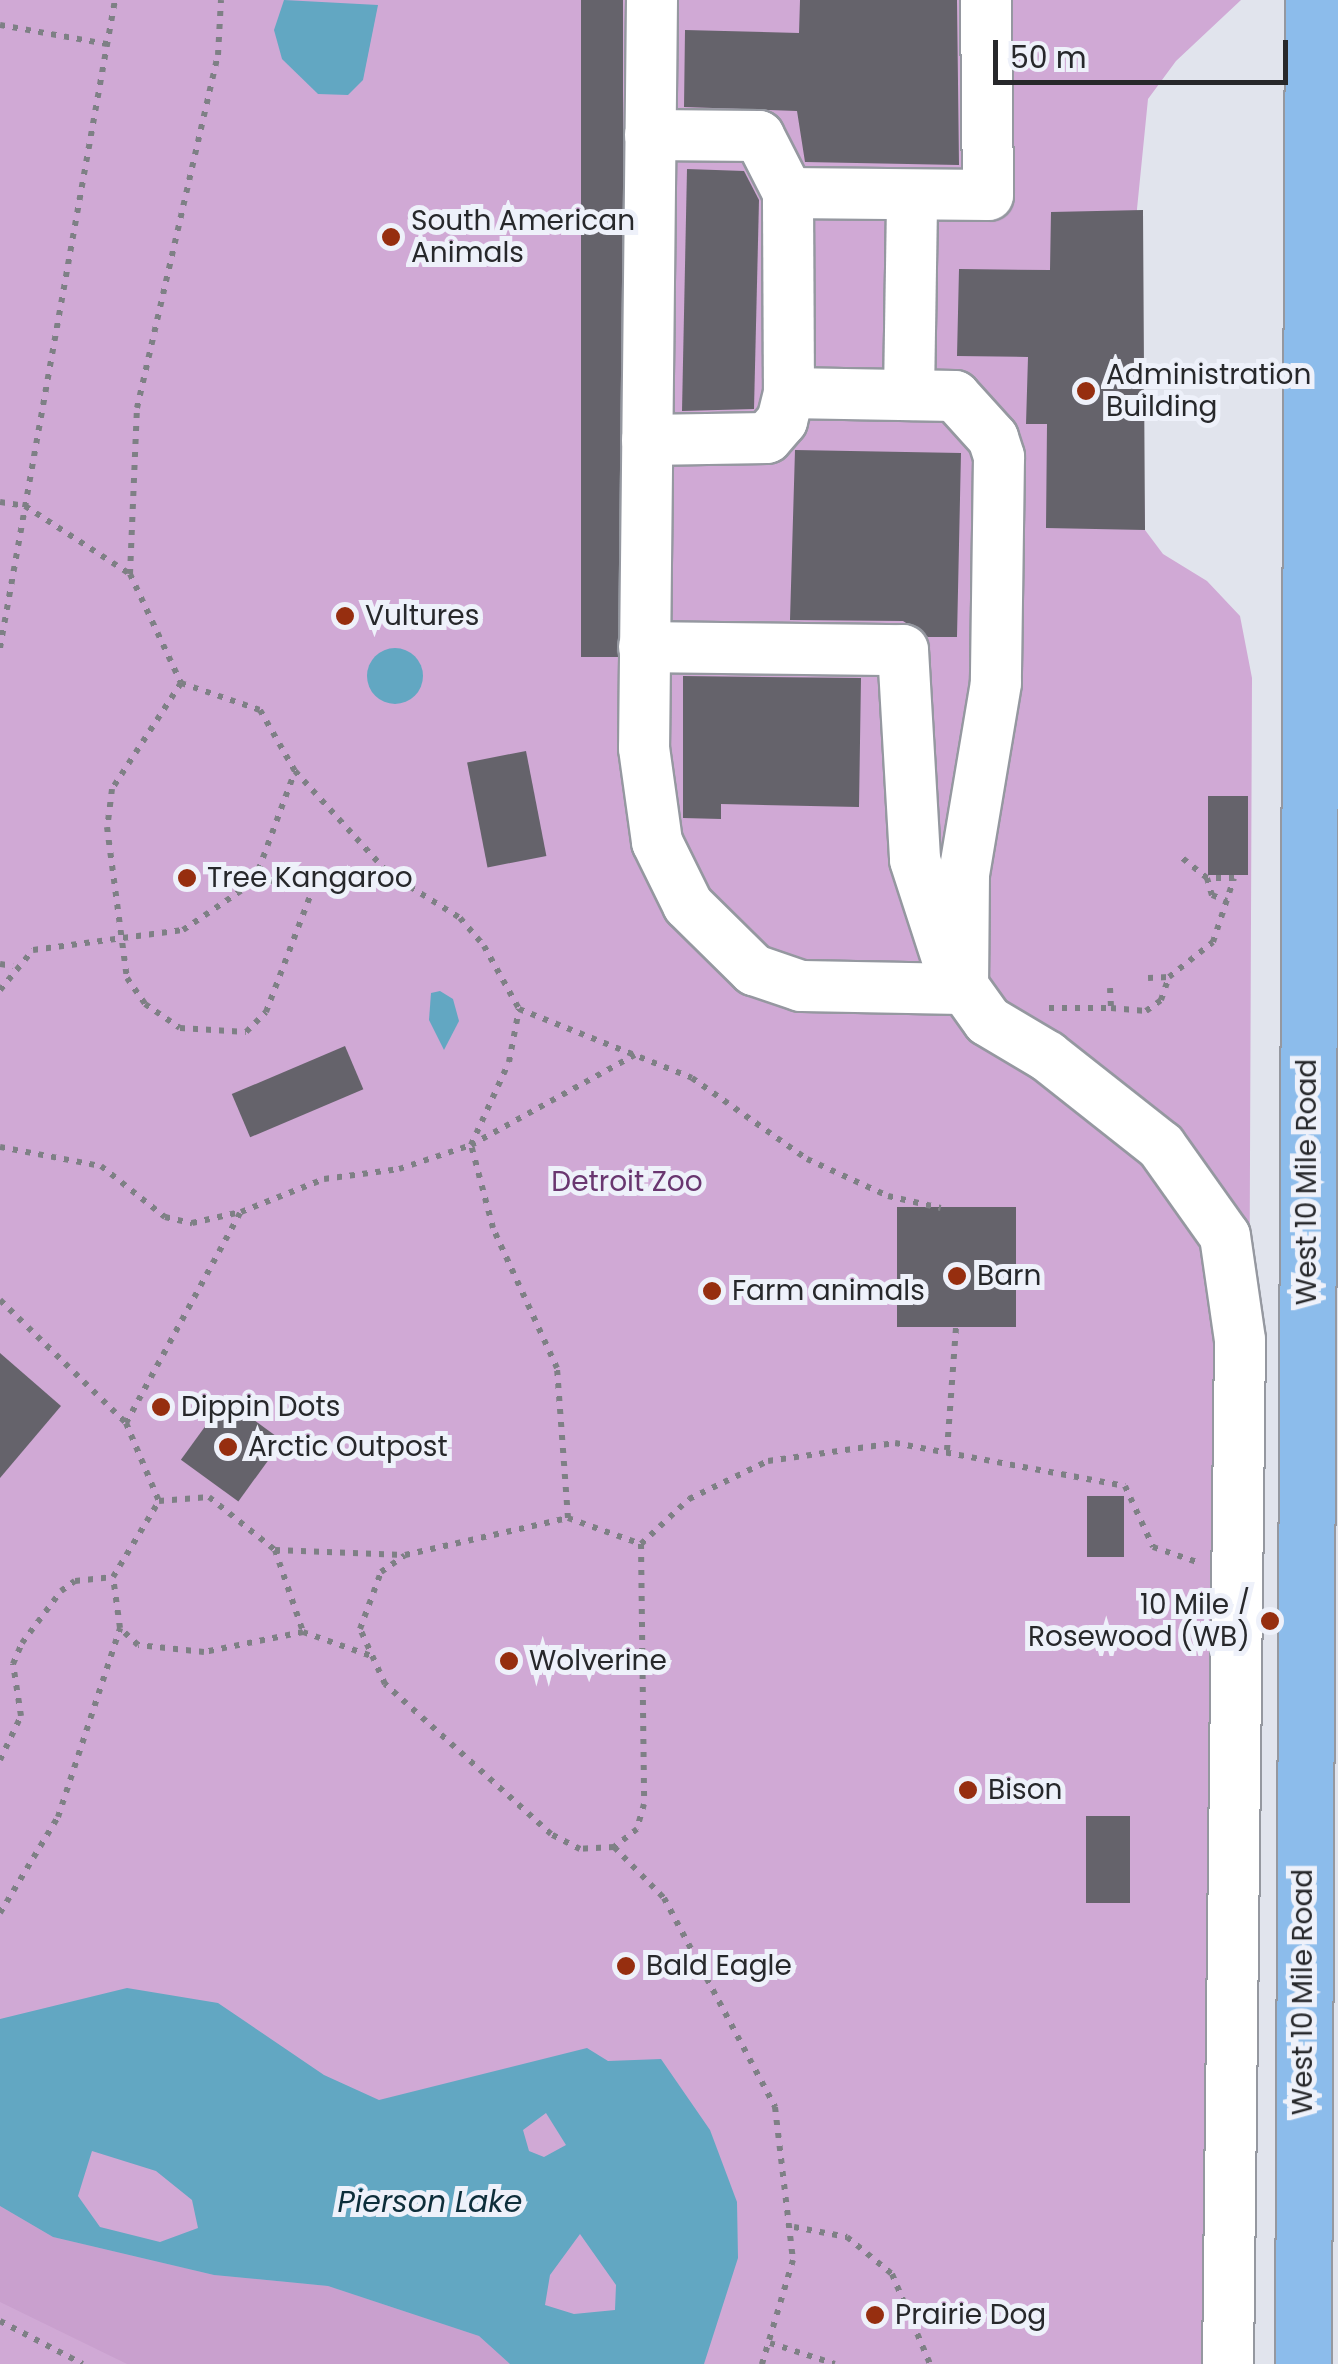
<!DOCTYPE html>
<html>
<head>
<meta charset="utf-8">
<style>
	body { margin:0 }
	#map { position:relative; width:1338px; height:2364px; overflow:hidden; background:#e1e4ed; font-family:Poppins,sans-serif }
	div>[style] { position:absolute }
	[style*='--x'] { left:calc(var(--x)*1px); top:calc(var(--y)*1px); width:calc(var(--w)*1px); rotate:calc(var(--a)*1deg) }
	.green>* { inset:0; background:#d0a9d5 }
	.forest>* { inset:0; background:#c9a0ce }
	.water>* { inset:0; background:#62a7c2 }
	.round { border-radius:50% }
	.building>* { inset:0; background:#65636b; transform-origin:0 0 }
	.path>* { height:6px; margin-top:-3px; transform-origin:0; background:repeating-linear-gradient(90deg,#7e8085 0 5px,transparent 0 13px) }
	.roads { filter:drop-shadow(2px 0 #9598a0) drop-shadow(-2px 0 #9598a0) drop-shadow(0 2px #9598a0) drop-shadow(0 -2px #9598a0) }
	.minor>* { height:50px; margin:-25px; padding:0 25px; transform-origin:25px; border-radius:25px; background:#fff }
	.major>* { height:55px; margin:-27.5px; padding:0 27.5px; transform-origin:27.5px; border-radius:27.5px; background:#8cbceb }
	.dots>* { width:28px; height:28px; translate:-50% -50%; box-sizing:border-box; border:5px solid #eef1fa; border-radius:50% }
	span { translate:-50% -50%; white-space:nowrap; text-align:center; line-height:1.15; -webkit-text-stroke:10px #eef1fa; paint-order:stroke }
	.poi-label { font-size:28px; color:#27282b }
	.left { translate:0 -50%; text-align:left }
	.right { translate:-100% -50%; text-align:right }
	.park-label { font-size:28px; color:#693670 }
	.street-label { font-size:28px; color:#27282b }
	.water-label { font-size:30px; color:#0d2e3a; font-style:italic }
	.scale { position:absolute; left:993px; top:40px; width:295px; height:45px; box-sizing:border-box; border:5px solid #27282b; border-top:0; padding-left:12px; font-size:30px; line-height:35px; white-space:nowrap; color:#27282b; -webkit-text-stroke:8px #eef1fa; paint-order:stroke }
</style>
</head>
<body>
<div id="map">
	<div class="green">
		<div style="clip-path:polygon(0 0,1241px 0,1176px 61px,1148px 99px,1137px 209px,1145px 530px,1163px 554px,1207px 581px,1240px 616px,1252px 678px,1245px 2364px,0 2364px)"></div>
	</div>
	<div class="forest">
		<div style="clip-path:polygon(0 2206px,53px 2237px,214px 2275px,328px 2286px,479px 2336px,510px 2364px,127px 2364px,0 2302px)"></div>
	</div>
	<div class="water">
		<div style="clip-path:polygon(284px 0,378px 5px,363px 80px,348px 95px,318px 94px,282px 59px,274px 30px)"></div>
		<div class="round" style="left:367px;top:648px;width:56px;height:56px"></div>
		<div style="clip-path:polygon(440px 991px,453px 999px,459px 1021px,444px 1050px,429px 1020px,431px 993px)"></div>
		<div style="clip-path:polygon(evenodd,127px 1988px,218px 2003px,324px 2075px,379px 2100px,587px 2048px,608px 2061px,661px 2059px,710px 2130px,737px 2202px,738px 2258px,704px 2364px,510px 2364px,479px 2336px,328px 2286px,214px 2275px,53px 2237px,0 2206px,0 2019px,127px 1988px,546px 2113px,566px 2145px,544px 2157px,529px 2151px,523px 2130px,546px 2113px,127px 1988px,92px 2151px,156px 2171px,192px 2200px,198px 2228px,160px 2242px,100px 2227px,78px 2196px,92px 2151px,127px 1988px,580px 2234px,616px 2285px,615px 2310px,574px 2314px,545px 2305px,550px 2275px,580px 2234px)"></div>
	</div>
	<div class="building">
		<div style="left:581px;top:0;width:42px;height:657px"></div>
		<div style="clip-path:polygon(800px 0,957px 0,959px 165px,805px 162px,797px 111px,684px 107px,685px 30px,799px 33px)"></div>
		<div style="clip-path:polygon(687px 169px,744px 171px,759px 200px,754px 409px,682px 411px)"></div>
		<div style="clip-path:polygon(1143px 210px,1145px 530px,1046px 528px,1047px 424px,1026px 424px,1028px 357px,957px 356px,959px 269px,1050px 270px,1051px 212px)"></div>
		<div style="clip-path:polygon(795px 450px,961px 453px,957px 637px,928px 637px,903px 621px,790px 620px)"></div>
		<div style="clip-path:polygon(683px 676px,861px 678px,859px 807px,721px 804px,721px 819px,683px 818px)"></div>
		<div style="left:526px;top:751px;width:107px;height:60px;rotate:79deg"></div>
		<div style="left:1208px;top:796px;width:40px;height:79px"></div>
		<div style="left:345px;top:1046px;width:47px;height:123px;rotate:67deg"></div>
		<div style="left:1016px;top:1207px;width:120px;height:119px;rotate:90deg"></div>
		<div style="clip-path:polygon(0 1353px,61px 1406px,0 1478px)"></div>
		<div style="left:225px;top:1399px;width:71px;height:75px;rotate:36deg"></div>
		<div style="left:1087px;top:1496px;width:37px;height:61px"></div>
		<div style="left:1086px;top:1816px;width:44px;height:87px"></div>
	</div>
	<div class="path">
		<div style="--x:0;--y:25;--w:109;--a:10.1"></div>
		<div style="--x:0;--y:502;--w:25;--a:9"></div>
		<div style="--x:25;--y:506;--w:125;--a:32.9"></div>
		<div style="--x:130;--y:574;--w:120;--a:64.9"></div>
		<div style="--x:181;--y:683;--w:83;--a:18.9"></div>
		<div style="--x:260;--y:710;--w:70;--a:60.2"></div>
		<div style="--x:295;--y:771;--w:138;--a:47.6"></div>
		<div style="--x:388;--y:873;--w:85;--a:32"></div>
		<div style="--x:460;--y:918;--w:37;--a:49"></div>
		<div style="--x:484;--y:946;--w:72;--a:60.9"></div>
		<div style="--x:519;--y:1009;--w:186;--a:21.7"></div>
		<div style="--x:692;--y:1078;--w:141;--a:35.2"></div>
		<div style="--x:807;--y:1159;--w:89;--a:24.6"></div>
		<div style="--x:888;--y:1196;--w:54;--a:12.8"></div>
		<div style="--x:130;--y:574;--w:166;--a:-87.6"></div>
		<div style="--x:137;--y:408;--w:362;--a:-77.1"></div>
		<div style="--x:218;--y:55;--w:55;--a:-86.9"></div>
		<div style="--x:0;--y:648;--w:658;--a:-79.94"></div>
		<div style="--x:181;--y:683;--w:126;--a:123.1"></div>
		<div style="--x:112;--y:789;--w:38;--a:97"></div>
		<div style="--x:107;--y:827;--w:152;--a:82.5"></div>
		<div style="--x:127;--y:978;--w:32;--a:55"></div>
		<div style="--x:145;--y:1004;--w:42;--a:34.4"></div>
		<div style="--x:180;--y:1028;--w:66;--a:3.5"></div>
		<div style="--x:246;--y:1032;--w:28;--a:-45"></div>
		<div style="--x:266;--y:1012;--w:143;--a:-69.2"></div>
		<div style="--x:1207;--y:878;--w:18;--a:74"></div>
		<div style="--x:1212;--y:895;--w:16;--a:22"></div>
		<div style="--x:254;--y:882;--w:134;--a:-3.8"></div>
		<div style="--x:0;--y:964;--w:13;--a:9"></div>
		<div style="--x:1148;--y:978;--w:21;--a:-3"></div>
		<div style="--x:1169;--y:977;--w:56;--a:-38.5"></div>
		<div style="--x:1213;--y:942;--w:67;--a:-71.8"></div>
		<div style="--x:1234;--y:878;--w:27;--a:180"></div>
		<div style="--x:1207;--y:878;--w:36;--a:-141"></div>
		<div style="--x:1110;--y:988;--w:20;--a:87"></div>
		<div style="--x:1111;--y:1008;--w:35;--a:5"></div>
		<div style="--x:1146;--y:1011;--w:19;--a:-36"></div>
		<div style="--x:1161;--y:1000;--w:24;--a:-71"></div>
		<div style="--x:0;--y:990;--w:52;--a:-50.5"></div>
		<div style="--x:33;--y:950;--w:151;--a:-7.6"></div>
		<div style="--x:183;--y:930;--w:86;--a:-34.1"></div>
		<div style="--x:254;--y:882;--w:118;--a:-69.7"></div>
		<div style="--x:1049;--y:1008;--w:62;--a:0"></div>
		<div style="--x:0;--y:1147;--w:103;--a:10.7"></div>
		<div style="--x:101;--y:1166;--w:82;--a:38.6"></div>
		<div style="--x:165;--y:1217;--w:28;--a:13"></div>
		<div style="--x:192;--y:1223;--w:50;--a:-12.7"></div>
		<div style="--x:241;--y:1212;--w:89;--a:-21.7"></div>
		<div style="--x:324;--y:1179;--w:76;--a:-7.6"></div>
		<div style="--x:399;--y:1169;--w:76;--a:-18.4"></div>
		<div style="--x:471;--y:1145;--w:91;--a:-65.4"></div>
		<div style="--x:509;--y:1062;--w:54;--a:-79.3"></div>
		<div style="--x:0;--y:1300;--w:176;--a:44.3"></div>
		<div style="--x:126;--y:1423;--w:85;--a:67.1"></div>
		<div style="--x:126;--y:1423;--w:239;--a:-61.5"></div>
		<div style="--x:947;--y:1450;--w:123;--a:-85.8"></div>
		<div style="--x:568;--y:1518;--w:77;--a:19.6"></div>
		<div style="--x:641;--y:1544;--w:260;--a:89.3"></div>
		<div style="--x:644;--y:1804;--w:26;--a:106"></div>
		<div style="--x:637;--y:1829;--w:29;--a:142"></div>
		<div style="--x:614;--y:1847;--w:34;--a:177"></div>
		<div style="--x:580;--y:1849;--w:33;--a:-153"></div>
		<div style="--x:551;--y:1834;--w:224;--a:-137.9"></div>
		<div style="--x:385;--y:1684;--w:60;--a:-114.4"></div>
		<div style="--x:360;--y:1629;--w:61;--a:-69.8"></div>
		<div style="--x:381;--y:1572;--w:29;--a:-35"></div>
		<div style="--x:405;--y:1555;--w:167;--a:-12.8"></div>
		<div style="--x:568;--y:1518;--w:150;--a:-94.2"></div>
		<div style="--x:557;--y:1368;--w:154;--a:-114.6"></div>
		<div style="--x:493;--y:1228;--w:86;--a:-104.8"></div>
		<div style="--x:471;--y:1145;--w:187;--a:-28.8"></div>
		<div style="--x:641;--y:1544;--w:66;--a:-43.2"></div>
		<div style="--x:689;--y:1499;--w:88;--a:-25.7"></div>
		<div style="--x:768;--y:1461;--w:128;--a:-8.1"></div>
		<div style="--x:895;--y:1443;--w:234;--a:10.6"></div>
		<div style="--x:1125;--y:1486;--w:67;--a:65.3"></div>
		<div style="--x:1153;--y:1547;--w:46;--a:18.8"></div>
		<div style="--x:275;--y:1550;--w:129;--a:2.2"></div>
		<div style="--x:303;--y:1632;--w:101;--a:168.6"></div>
		<div style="--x:204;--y:1652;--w:66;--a:-173.9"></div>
		<div style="--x:138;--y:1645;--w:25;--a:-137"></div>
		<div style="--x:120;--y:1628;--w:51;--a:-97.8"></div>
		<div style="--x:113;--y:1577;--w:89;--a:-58.8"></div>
		<div style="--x:159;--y:1501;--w:50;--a:-4.6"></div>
		<div style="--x:209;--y:1497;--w:85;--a:38.8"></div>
		<div style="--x:275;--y:1550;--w:87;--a:71.1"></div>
		<div style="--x:303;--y:1632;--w:72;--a:19.4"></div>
		<div style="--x:0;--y:1760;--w:49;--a:-64.5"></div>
		<div style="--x:21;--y:1716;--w:53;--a:-98.7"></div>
		<div style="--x:13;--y:1664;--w:23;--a:-67"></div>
		<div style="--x:22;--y:1643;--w:65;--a:-53.1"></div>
		<div style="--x:61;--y:1591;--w:17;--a:-36"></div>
		<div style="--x:75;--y:1581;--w:38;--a:-6"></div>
		<div style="--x:614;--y:1847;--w:71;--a:45.6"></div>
		<div style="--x:664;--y:1898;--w:237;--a:62"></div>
		<div style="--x:775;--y:2107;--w:154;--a:83.3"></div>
		<div style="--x:793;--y:2260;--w:109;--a:106.6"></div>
		<div style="--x:0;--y:1913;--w:112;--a:-58.9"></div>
		<div style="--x:58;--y:1817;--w:199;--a:-71.8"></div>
		<div style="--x:794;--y:2227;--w:54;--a:10.7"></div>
		<div style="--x:847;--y:2237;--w:58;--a:39.4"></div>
		<div style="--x:892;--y:2274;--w:98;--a:67.1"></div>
		<div style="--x:0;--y:2321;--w:93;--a:27.4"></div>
		<div style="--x:770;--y:2343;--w:68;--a:17.9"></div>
	</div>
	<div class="roads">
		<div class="minor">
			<div style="--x:652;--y:0;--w:748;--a:90.61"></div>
			<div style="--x:644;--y:748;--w:95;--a:82.1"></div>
			<div style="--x:657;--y:842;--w:70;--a:63.8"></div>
			<div style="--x:688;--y:905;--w:93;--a:44.6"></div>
			<div style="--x:754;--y:970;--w:50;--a:18.8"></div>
			<div style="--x:801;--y:986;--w:162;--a:1.1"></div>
			<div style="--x:650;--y:135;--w:109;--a:0.5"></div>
			<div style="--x:759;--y:136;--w:64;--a:63"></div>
			<div style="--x:788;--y:193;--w:200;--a:0.6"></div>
			<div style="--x:988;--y:195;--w:195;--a:-90.6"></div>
			<div style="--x:789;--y:393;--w:166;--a:1"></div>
			<div style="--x:955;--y:396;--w:57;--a:47.9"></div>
			<div style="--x:993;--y:438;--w:20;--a:72"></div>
			<div style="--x:999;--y:457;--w:226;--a:90.8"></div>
			<div style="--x:996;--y:683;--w:194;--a:99.5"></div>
			<div style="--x:964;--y:874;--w:105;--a:90.5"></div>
			<div style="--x:909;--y:395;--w:200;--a:-89.1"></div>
			<div style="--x:647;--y:440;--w:120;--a:-1"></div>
			<div style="--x:767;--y:438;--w:23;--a:-49"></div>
			<div style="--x:782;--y:421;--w:29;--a:-76"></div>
			<div style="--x:789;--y:393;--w:200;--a:-90.3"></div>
			<div style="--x:644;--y:647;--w:259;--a:0.7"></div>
			<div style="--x:903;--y:650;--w:210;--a:86.7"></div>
			<div style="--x:915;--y:860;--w:114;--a:72"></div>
			<div style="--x:950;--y:968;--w:65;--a:54.4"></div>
			<div style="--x:988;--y:1021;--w:69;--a:30.7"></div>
			<div style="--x:1047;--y:1056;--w:145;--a:38.3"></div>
			<div style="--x:1161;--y:1146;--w:110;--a:54.6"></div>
			<div style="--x:1225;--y:1236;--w:105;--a:81.8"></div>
			<div style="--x:1240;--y:1340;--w:1024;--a:90.67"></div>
		</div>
		<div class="major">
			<div style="--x:1303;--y:2364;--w:2364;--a:-89.76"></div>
		</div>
	</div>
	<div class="dots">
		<div style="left:391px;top:237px;background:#962e0f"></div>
		<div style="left:1086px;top:391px;background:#962e0f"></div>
		<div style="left:345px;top:616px;background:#962e0f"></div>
		<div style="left:187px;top:878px;background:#962e0f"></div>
		<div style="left:957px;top:1276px;background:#962e0f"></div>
		<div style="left:712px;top:1291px;background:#962e0f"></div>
		<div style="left:161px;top:1407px;background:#962e0f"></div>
		<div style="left:228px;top:1447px;background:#962e0f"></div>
		<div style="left:1270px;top:1621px;background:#962e0f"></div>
		<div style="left:509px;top:1661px;background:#962e0f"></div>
		<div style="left:968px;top:1790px;background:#962e0f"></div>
		<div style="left:626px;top:1966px;background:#962e0f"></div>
		<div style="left:875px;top:2315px;background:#962e0f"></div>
	</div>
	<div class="poi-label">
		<span class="left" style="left:411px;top:237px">South American<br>Animals</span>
		<span class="left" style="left:1106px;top:391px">Administration<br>Building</span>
		<span class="left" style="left:365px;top:616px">Vultures</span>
		<span class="left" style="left:207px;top:878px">Tree Kangaroo</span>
		<span class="left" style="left:977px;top:1276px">Barn</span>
		<span class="left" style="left:732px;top:1291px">Farm animals</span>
		<span class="left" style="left:181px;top:1407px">Dippin Dots</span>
		<span class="left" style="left:248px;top:1447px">Arctic Outpost</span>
		<span class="right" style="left:1250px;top:1621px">10 Mile /<br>Rosewood (WB)</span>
		<span class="left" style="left:529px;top:1661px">Wolverine</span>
		<span class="left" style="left:988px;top:1790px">Bison</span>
		<span class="left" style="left:646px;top:1966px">Bald Eagle</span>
		<span class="left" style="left:895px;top:2315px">Prairie Dog</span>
	</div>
	<div class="park-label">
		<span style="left:627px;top:1182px">Detroit Zoo</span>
	</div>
	<div class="street-label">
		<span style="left:1307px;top:1182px;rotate:-90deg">West 10 Mile Road</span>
		<span style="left:1303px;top:1992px;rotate:-90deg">West 10 Mile Road</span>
	</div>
	<div class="water-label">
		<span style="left:430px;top:2202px">Pierson Lake</span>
	</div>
	<div class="scale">50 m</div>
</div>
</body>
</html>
